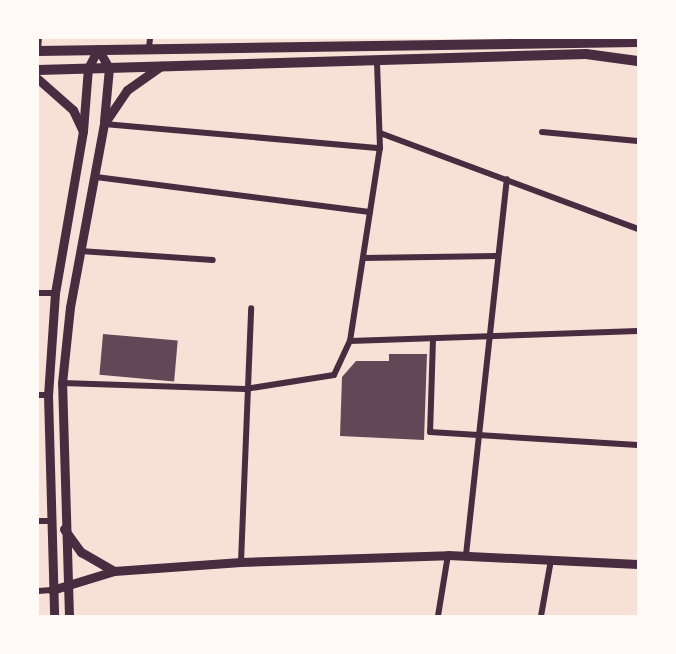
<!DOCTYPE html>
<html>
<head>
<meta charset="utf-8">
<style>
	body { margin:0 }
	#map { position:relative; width:676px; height:654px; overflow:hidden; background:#f7e1d7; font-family:Overpass,sans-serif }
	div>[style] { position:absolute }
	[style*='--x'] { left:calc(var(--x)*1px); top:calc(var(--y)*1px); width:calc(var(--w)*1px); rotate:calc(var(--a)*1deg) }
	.building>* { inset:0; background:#644757; transform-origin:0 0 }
	.minor>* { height:6px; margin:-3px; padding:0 3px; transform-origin:3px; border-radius:3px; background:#4a2c40 }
	.tertiary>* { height:9px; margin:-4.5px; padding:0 4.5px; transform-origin:4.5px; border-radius:4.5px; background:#4a2c40 }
	.secondary>* { height:10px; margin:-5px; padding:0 5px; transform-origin:5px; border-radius:5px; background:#4a2c40 }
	span { translate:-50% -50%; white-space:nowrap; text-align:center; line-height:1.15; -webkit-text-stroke:4.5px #fffaf5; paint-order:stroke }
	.frame { position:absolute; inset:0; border:39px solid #fffaf5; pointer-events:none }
</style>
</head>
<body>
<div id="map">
	<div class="building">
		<div style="left:103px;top:334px;width:75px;height:41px;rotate:5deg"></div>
		<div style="clip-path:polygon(389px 354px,427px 354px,424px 440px,340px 436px,342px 377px,356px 361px,389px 361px)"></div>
	</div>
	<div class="minor">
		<div style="--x:149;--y:48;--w:10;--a:-84"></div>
		<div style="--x:38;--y:51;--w:13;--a:-86"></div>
		<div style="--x:104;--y:124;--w:277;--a:5"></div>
		<div style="--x:542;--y:132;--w:96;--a:5.4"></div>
		<div style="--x:380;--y:133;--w:275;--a:20.4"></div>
		<div style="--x:96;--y:177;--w:276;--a:7.3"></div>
		<div style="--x:80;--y:251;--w:133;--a:3.9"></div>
		<div style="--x:363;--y:258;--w:134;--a:-0.9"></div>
		<div style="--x:38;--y:293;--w:17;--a:0"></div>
		<div style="--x:433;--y:339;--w:93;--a:91.8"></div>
		<div style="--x:430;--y:432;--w:208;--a:3.6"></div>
		<div style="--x:350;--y:341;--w:288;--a:-2"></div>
		<div style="--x:62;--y:383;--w:183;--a:1.9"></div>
		<div style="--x:245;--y:389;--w:90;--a:-8.9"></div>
		<div style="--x:334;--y:375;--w:38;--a:-65"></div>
		<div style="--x:350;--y:341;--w:195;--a:-81.2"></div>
		<div style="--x:380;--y:148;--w:88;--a:-92"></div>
		<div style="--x:38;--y:395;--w:10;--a:0"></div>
		<div style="--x:38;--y:521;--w:11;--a:0"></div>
		<div style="--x:466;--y:555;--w:378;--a:-83.8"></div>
		<div style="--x:241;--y:562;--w:254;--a:-87.7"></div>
		<div style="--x:38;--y:591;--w:14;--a:-4"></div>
		<div style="--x:438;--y:616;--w:62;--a:-80.7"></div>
		<div style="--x:541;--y:616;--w:57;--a:-79.9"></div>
	</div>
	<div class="tertiary">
		<div style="--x:98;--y:49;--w:22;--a:60"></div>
		<div style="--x:109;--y:68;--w:53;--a:95.4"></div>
		<div style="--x:38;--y:79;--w:47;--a:41.5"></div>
		<div style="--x:73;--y:110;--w:23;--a:65"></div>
		<div style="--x:83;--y:131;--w:164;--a:99.8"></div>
		<div style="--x:55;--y:293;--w:102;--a:93.9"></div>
		<div style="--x:48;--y:395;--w:221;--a:88.4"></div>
		<div style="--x:83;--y:131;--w:63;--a:-85.5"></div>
		<div style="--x:88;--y:68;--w:21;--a:-62"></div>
		<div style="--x:64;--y:529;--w:29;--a:54"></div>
		<div style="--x:81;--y:552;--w:38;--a:30"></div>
		<div style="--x:52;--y:590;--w:65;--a:-17"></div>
		<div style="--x:114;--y:571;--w:127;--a:-4.1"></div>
		<div style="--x:241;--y:562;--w:207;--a:-1.9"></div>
		<div style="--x:448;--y:555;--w:190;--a:2.7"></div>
		<div style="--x:69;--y:616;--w:233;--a:-91.7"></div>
		<div style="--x:62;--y:383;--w:76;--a:-84"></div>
		<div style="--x:70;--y:307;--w:186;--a:-79.5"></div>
		<div style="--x:104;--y:124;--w:41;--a:-55.9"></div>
		<div style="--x:127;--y:90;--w:42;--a:-35.2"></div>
	</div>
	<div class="secondary">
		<div style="--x:38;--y:51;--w:600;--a:-0.86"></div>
		<div style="--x:38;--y:70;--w:548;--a:-1.67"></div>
		<div style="--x:586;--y:54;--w:52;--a:7.7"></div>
	</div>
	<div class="frame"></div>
</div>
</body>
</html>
